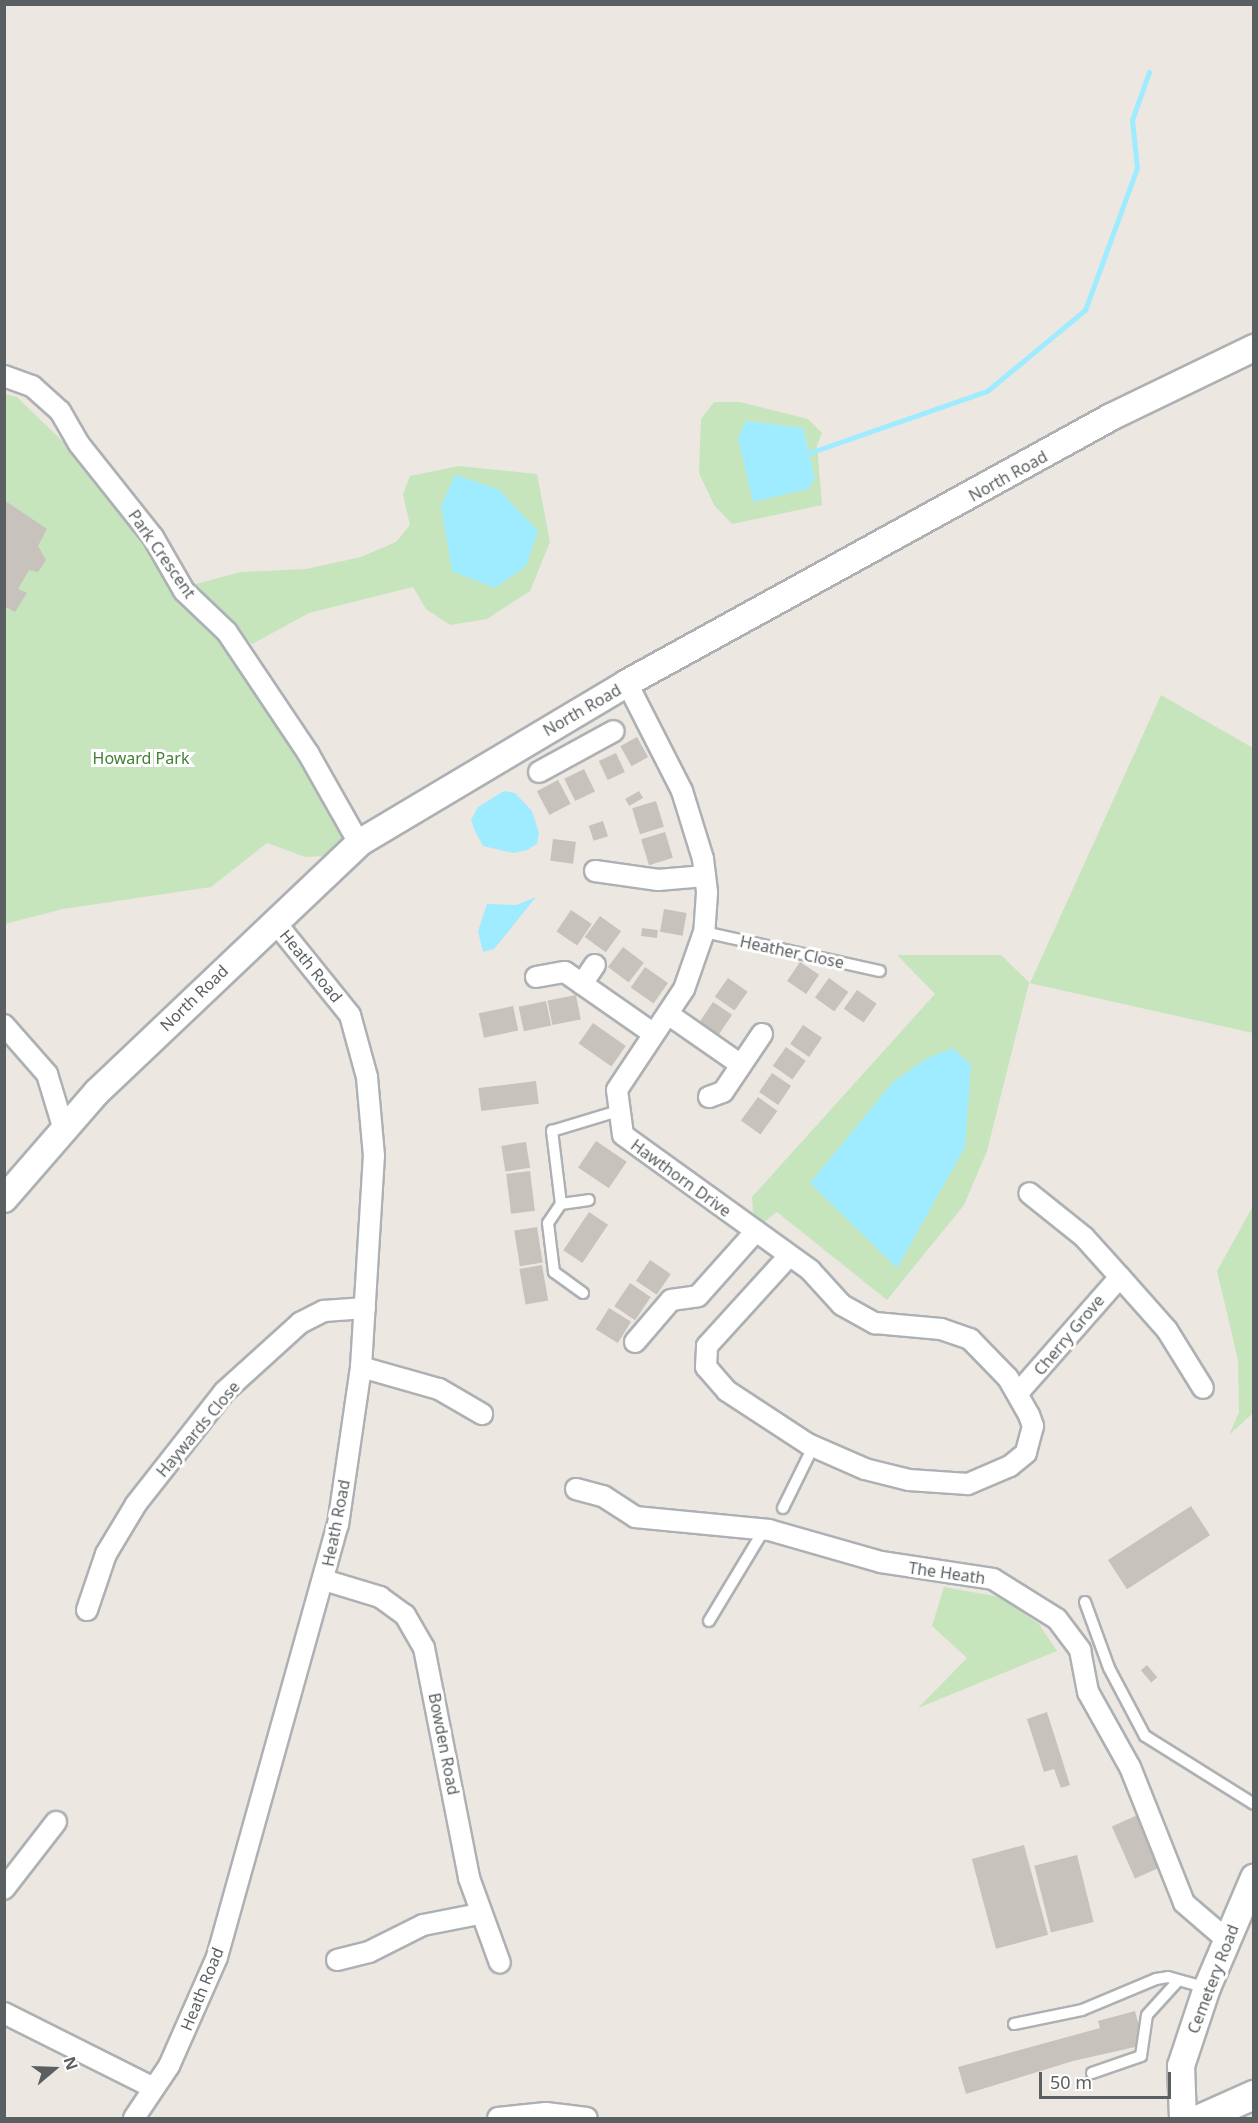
<!DOCTYPE html>
<html>
<head>
<meta charset="utf-8">
<style>
	body { margin:0 }
	#map { position:relative; width:1258px; height:2123px; overflow:hidden; background:#ede7e1; font-family:"Noto Sans",sans-serif }
	div>[style] { position:absolute }
	[style*='--x'] { left:calc(var(--x)*1px); top:calc(var(--y)*1px); width:calc(var(--w)*1px); rotate:calc(var(--a)*1deg) }
	.green>* { inset:0; background:#c6e5bd }
	.water>* { inset:0; background:#9febff }
	.stream>* { height:5px; margin:-2.5px; padding:0 2.5px; transform-origin:2.5px; border-radius:2.5px; background:#9febff }
	.building>* { inset:0; background:#c8c2bd; transform-origin:0 0 }
	.roads { filter:drop-shadow(2px 0 #adb1b4) drop-shadow(-2px 0 #adb1b4) drop-shadow(0 2px #adb1b4) drop-shadow(0 -2px #adb1b4) }
	.service>* { height:10px; margin:-5px; padding:0 5px; transform-origin:5px; border-radius:5px; background:#fff }
	.minor>* { height:20px; margin:-10px; padding:0 10px; transform-origin:10px; border-radius:10px; background:#fff }
	.tertiary>* { height:26px; margin:-13px; padding:0 13px; transform-origin:13px; border-radius:13px; background:#fff }
	.secondary>* { height:28px; margin:-14px; padding:0 14px; transform-origin:14px; border-radius:14px; background:#fff }
	span { translate:-50% -50%; white-space:nowrap; text-align:center; line-height:1.15; -webkit-text-stroke:6px #fff; paint-order:stroke }
	.street-label { font-size:16px; color:#5a5f62 }
	.park-label { font-size:16px; color:#408132 }
	.frame { position:absolute; inset:0; border:6px solid #5a5f62; pointer-events:none }
	.north { position:absolute; left:24px; top:2039px; width:60px; height:60px; -webkit-text-stroke:4px #fff; paint-order:stroke; rotate:71deg; font-size:16px; font-weight:700; line-height:24px; text-align:center; color:#5a5f62 }
	.north::after { content:''; display:block; margin:auto; width:21px; height:27px; background:#5a5f62; clip-path:polygon(50% 0,100% 100%,50% 72%,0 100%) }
	.scale { position:absolute; left:1039px; top:2072px; width:132px; height:27px; box-sizing:border-box; border:3px solid #5a5f62; border-top:0; padding-left:8px; font-size:18px; line-height:21px; white-space:nowrap; color:#5a5f62; -webkit-text-stroke:4px #fff; paint-order:stroke }
</style>
</head>
<body>
<div id="map">
	<div class="green">
		<div style="clip-path:polygon(5px 394px,17px 397px,82px 460px,161px 567px,253px 680px,325px 792px,349px 855px,305px 857px,267px 843px,211px 887px,63px 909px,5px 924px)"></div>
		<div style="clip-path:polygon(evenodd,714px 402px,740px 402px,808px 419px,822px 433px,817px 445px,822px 505px,732px 524px,714px 505px,699px 473px,701px 419px,714px 402px,746px 421px,803px 428px,815px 479px,746px 421px)"></div>
		<div style="clip-path:polygon(459px 466px,537px 474px,550px 542px,530px 591px,487px 619px,450px 625px,426px 609px,413px 587px,309px 613px,252px 644px,192px 585px,241px 572px,306px 569px,361px 557px,396px 542px,410px 525px,403px 494px,410px 476px)"></div>
		<div style="clip-path:polygon(1161px 695px,1253px 748px,1253px 1033px,1029px 983px,987px 1151px,964px 1205px,887px 1300px,777px 1212px,760px 1225px,753px 1212px,752px 1197px,935px 994px,897px 955px,1001px 955px,1030px 983px)"></div>
		<div style="clip-path:polygon(1253px 1206px,1253px 1413px,1229px 1435px,1239px 1412px,1238px 1360px,1217px 1271px)"></div>
		<div style="clip-path:polygon(944px 1587px,1000px 1597px,1039px 1624px,1057px 1651px,918px 1708px,967px 1658px,932px 1626px)"></div>
	</div>
	<div class="water">
		<div style="clip-path:polygon(746px 421px,803px 428px,815px 479px,808px 489px,753px 502px,738px 438px)"></div>
		<div style="clip-path:polygon(455px 475px,498px 489px,538px 531px,526px 566px,495px 588px,452px 571px,441px 506px)"></div>
		<div style="clip-path:polygon(504px 791px,515px 793px,532px 811px,539px 833px,537px 844px,527px 850px,513px 853px,483px 846px,474px 829px,471px 820px,478px 807px)"></div>
		<div style="clip-path:polygon(536px 897px,494px 949px,483px 952px,478px 931px,487px 904px,516px 905px)"></div>
		<div style="clip-path:polygon(953px 1048px,971px 1065px,965px 1147px,897px 1268px,810px 1183px,893px 1082px,926px 1059px)"></div>
	</div>
	<div class="stream">
		<div style="--x:809;--y:453;--w:188;--a:-19.2"></div>
		<div style="--x:987;--y:391;--w:127;--a:-39.6"></div>
		<div style="--x:1085;--y:310;--w:151;--a:-69.9"></div>
		<div style="--x:1137;--y:168;--w:48;--a:-95.9"></div>
		<div style="--x:1132;--y:120;--w:51;--a:-70.5"></div>
	</div>
	<div class="building">
		<div style="clip-path:polygon(4px 500px,47px 529px,38px 546px,46px 560px,38px 572px,29px 570px,18px 589px,27px 593px,15px 612px,4px 606px)"></div>
		<div style="left:637px;top:737px;width:23px;height:19px;rotate:61deg"></div>
		<div style="left:616px;top:753px;width:21px;height:19px;rotate:65deg"></div>
		<div style="left:584px;top:769px;width:25px;height:22px;rotate:64deg"></div>
		<div style="left:558px;top:780px;width:27px;height:24px;rotate:62deg"></div>
		<div style="left:639px;top:791px;width:8px;height:16px;rotate:60deg"></div>
		<div style="left:656px;top:801px;width:27px;height:25px;rotate:73deg"></div>
		<div style="left:603px;top:821px;width:16px;height:15px;rotate:72deg"></div>
		<div style="left:665px;top:832px;width:27px;height:25px;rotate:73deg"></div>
		<div style="left:553px;top:839px;width:23px;height:22px;rotate:7deg"></div>
		<div style="left:664px;top:909px;width:23px;height:23px;rotate:10deg"></div>
		<div style="left:571px;top:910px;width:25px;height:26px;rotate:34deg"></div>
		<div style="left:600px;top:916px;width:26px;height:26px;rotate:36deg"></div>
		<div style="left:642px;top:928px;width:16px;height:8px;rotate:7deg"></div>
		<div style="left:623px;top:947px;width:26px;height:25px;rotate:37deg"></div>
		<div style="left:800px;top:962px;width:23px;height:23px;rotate:34deg"></div>
		<div style="left:645px;top:967px;width:28px;height:25px;rotate:35deg"></div>
		<div style="left:728px;top:978px;width:24px;height:23px;rotate:35deg"></div>
		<div style="left:829px;top:978px;width:24px;height:24px;rotate:36deg"></div>
		<div style="left:857px;top:990px;width:24px;height:23px;rotate:35deg"></div>
		<div style="left:576px;top:995px;width:25px;height:29px;rotate:79deg"></div>
		<div style="left:546px;top:1001px;width:25px;height:28px;rotate:78deg"></div>
		<div style="left:713px;top:1002px;width:23px;height:24px;rotate:34deg"></div>
		<div style="left:513px;top:1006px;width:25px;height:35px;rotate:78deg"></div>
		<div style="left:593px;top:1023px;width:40px;height:25px;rotate:35deg"></div>
		<div style="left:803px;top:1025px;width:23px;height:23px;rotate:34deg"></div>
		<div style="left:786px;top:1047px;width:24px;height:23px;rotate:35deg"></div>
		<div style="left:772px;top:1073px;width:23px;height:23px;rotate:34deg"></div>
		<div style="left:536px;top:1081px;width:23px;height:58px;rotate:83deg"></div>
		<div style="left:758px;top:1097px;width:24px;height:29px;rotate:36deg"></div>
		<div style="left:596px;top:1141px;width:37px;height:32px;rotate:34deg"></div>
		<div style="left:526px;top:1142px;width:26px;height:25px;rotate:81deg"></div>
		<div style="left:530px;top:1171px;width:40px;height:24px;rotate:83deg"></div>
		<div style="left:589px;top:1212px;width:23px;height:46px;rotate:34deg"></div>
		<div style="left:537px;top:1227px;width:36px;height:23px;rotate:81deg"></div>
		<div style="left:650px;top:1260px;width:25px;height:25px;rotate:34deg"></div>
		<div style="left:542px;top:1265px;width:36px;height:23px;rotate:80deg"></div>
		<div style="left:630px;top:1283px;width:25px;height:28px;rotate:34deg"></div>
		<div style="left:609px;top:1308px;width:26px;height:25px;rotate:32deg"></div>
		<div style="left:1191px;top:1506px;width:35px;height:99px;rotate:57deg"></div>
		<div style="left:1147px;top:1665px;width:16px;height:8px;rotate:50deg"></div>
		<div style="clip-path:polygon(1047px 1712px,1070px 1785px,1061px 1788px,1054px 1769px,1044px 1772px,1027px 1719px)"></div>
		<div style="left:1142px;top:1813px;width:57px;height:33px;rotate:66deg"></div>
		<div style="left:1024px;top:1845px;width:93px;height:54px;rotate:75deg"></div>
		<div style="left:1077px;top:1855px;width:69px;height:44px;rotate:76deg"></div>
		<div style="clip-path:polygon(1135px 2011px,1144px 2045px,1073px 2061px,966px 2094px,958px 2067px,1100px 2028px,1098px 2021px)"></div>
	</div>
	<div class="roads">
		<div class="service">
			<div style="--x:704;--y:932;--w:180;--a:12.5"></div>
			<div style="--x:561;--y:1204;--w:28;--a:-8"></div>
			<div style="--x:583;--y:1293;--w:36;--a:-144"></div>
			<div style="--x:554;--y:1272;--w:49;--a:-97"></div>
			<div style="--x:548;--y:1223;--w:23;--a:-56"></div>
			<div style="--x:561;--y:1204;--w:74;--a:-97"></div>
			<div style="--x:552;--y:1131;--w:69;--a:-16.9"></div>
			<div style="--x:783;--y:1508;--w:68;--a:-63.8"></div>
			<div style="--x:1085;--y:1602;--w:70;--a:70"></div>
			<div style="--x:1109;--y:1668;--w:77;--a:62.1"></div>
			<div style="--x:1145;--y:1736;--w:128;--a:32"></div>
			<div style="--x:709;--y:1621;--w:106;--a:-58.9"></div>
			<div style="--x:1014;--y:2024;--w:69;--a:-11.6"></div>
			<div style="--x:1082;--y:2010;--w:80;--a:-22.7"></div>
			<div style="--x:1156;--y:1979;--w:12;--a:-9"></div>
			<div style="--x:1168;--y:1977;--w:41;--a:15.8"></div>
			<div style="--x:1092;--y:2073;--w:52;--a:-19.1"></div>
			<div style="--x:1141;--y:2056;--w:41;--a:-81.7"></div>
			<div style="--x:1147;--y:2015;--w:45;--a:-47.7"></div>
		</div>
		<div class="minor">
			<div style="--x:4;--y:376;--w:30;--a:20"></div>
			<div style="--x:32;--y:386;--w:38;--a:42"></div>
			<div style="--x:60;--y:411;--w:38;--a:60"></div>
			<div style="--x:79;--y:444;--w:119;--a:51.5"></div>
			<div style="--x:153;--y:537;--w:62;--a:60.1"></div>
			<div style="--x:184;--y:591;--w:59;--a:43.6"></div>
			<div style="--x:227;--y:632;--w:146;--a:56.2"></div>
			<div style="--x:308;--y:753;--w:103;--a:60.5"></div>
			<div style="--x:627;--y:683;--w:121;--a:63"></div>
			<div style="--x:682;--y:791;--w:71;--a:72.8"></div>
			<div style="--x:703;--y:859;--w:34;--a:83"></div>
			<div style="--x:707;--y:893;--w:39;--a:94"></div>
			<div style="--x:704;--y:932;--w:60;--a:109.3"></div>
			<div style="--x:684;--y:989;--w:121;--a:123.6"></div>
			<div style="--x:617;--y:1090;--w:45;--a:82.4"></div>
			<div style="--x:623;--y:1135;--w:231;--a:35.8"></div>
			<div style="--x:810;--y:1270;--w:47;--a:47.6"></div>
			<div style="--x:842;--y:1305;--w:38;--a:29"></div>
			<div style="--x:875;--y:1323;--w:66;--a:5.2"></div>
			<div style="--x:941;--y:1329;--w:31;--a:19"></div>
			<div style="--x:970;--y:1339;--w:54;--a:45.7"></div>
			<div style="--x:1008;--y:1378;--w:43;--a:60.4"></div>
			<div style="--x:1029;--y:1415;--w:12;--a:70"></div>
			<div style="--x:1033;--y:1426;--w:28;--a:105"></div>
			<div style="--x:1026;--y:1453;--w:21;--a:141"></div>
			<div style="--x:1010;--y:1466;--w:46;--a:156.8"></div>
			<div style="--x:968;--y:1484;--w:59;--a:-176.1"></div>
			<div style="--x:909;--y:1480;--w:45;--a:-166"></div>
			<div style="--x:865;--y:1469;--w:62;--a:-156.3"></div>
			<div style="--x:808;--y:1444;--w:97;--a:-146.8"></div>
			<div style="--x:727;--y:1391;--w:32;--a:-131"></div>
			<div style="--x:706;--y:1367;--w:21;--a:-87"></div>
			<div style="--x:707;--y:1346;--w:120;--a:-47.7"></div>
			<div style="--x:539;--y:772;--w:85;--a:-28.7"></div>
			<div style="--x:595;--y:871;--w:64;--a:8.1"></div>
			<div style="--x:658;--y:880;--w:47;--a:-4.9"></div>
			<div style="--x:536;--y:977;--w:29;--a:-10"></div>
			<div style="--x:565;--y:972;--w:108;--a:34.9"></div>
			<div style="--x:582;--y:984;--w:23;--a:-56"></div>
			<div style="--x:668;--y:1014;--w:89;--a:34.9"></div>
			<div style="--x:4;--y:1025;--w:65;--a:48.7"></div>
			<div style="--x:47;--y:1074;--w:59;--a:73.1"></div>
			<div style="--x:709;--y:1097;--w:15;--a:-20"></div>
			<div style="--x:723;--y:1092;--w:70;--a:-56.1"></div>
			<div style="--x:1120;--y:1277;--w:71;--a:48.4"></div>
			<div style="--x:1167;--y:1330;--w:68;--a:58.2"></div>
			<div style="--x:635;--y:1342;--w:55;--a:-49.4"></div>
			<div style="--x:671;--y:1300;--w:27;--a:-8"></div>
			<div style="--x:698;--y:1296;--w:87;--a:-48.3"></div>
			<div style="--x:361;--y:1367;--w:81;--a:15.8"></div>
			<div style="--x:439;--y:1389;--w:50;--a:30.2"></div>
			<div style="--x:1018;--y:1393;--w:154;--a:-48.7"></div>
			<div style="--x:1120;--y:1277;--w:54;--a:-132"></div>
			<div style="--x:1084;--y:1237;--w:70;--a:-141.3"></div>
			<div style="--x:576;--y:1489;--w:28;--a:15"></div>
			<div style="--x:603;--y:1496;--w:38;--a:33"></div>
			<div style="--x:635;--y:1517;--w:135;--a:5.5"></div>
			<div style="--x:769;--y:1530;--w:116;--a:15.9"></div>
			<div style="--x:881;--y:1562;--w:113;--a:8.6"></div>
			<div style="--x:993;--y:1579;--w:75;--a:32"></div>
			<div style="--x:1057;--y:1619;--w:39;--a:53"></div>
			<div style="--x:1080;--y:1650;--w:43;--a:79.2"></div>
			<div style="--x:1088;--y:1692;--w:86;--a:60.8"></div>
			<div style="--x:1130;--y:1767;--w:146;--a:68.3"></div>
			<div style="--x:1184;--y:1903;--w:57;--a:40.7"></div>
			<div style="--x:324;--y:1580;--w:59;--a:16.9"></div>
			<div style="--x:380;--y:1597;--w:31;--a:36"></div>
			<div style="--x:405;--y:1615;--w:38;--a:60"></div>
			<div style="--x:424;--y:1648;--w:234;--a:78.9"></div>
			<div style="--x:469;--y:1878;--w:90;--a:70"></div>
			<div style="--x:87;--y:1610;--w:59;--a:-71.3"></div>
			<div style="--x:106;--y:1554;--w:58;--a:-59"></div>
			<div style="--x:136;--y:1504;--w:142;--a:-51.8"></div>
			<div style="--x:224;--y:1392;--w:103;--a:-42.2"></div>
			<div style="--x:300;--y:1323;--w:27;--a:-27"></div>
			<div style="--x:324;--y:1311;--w:41;--a:-4.2"></div>
			<div style="--x:4;--y:1889;--w:85;--a:-52.2"></div>
			<div style="--x:337;--y:1960;--w:33;--a:-14"></div>
			<div style="--x:369;--y:1952;--w:60;--a:-26.6"></div>
			<div style="--x:423;--y:1925;--w:57;--a:-11.1"></div>
			<div style="--x:4;--y:2013;--w:165;--a:26.6"></div>
			<div style="--x:134;--y:2118;--w:63;--a:-56.1"></div>
			<div style="--x:169;--y:2066;--w:119;--a:-66.2"></div>
			<div style="--x:217;--y:1957;--w:449;--a:-74.4"></div>
			<div style="--x:338;--y:1525;--w:160;--a:-81.7"></div>
			<div style="--x:361;--y:1367;--w:211;--a:-86.5"></div>
			<div style="--x:374;--y:1156;--w:79;--a:-95.1"></div>
			<div style="--x:367;--y:1077;--w:64;--a:-105.3"></div>
			<div style="--x:350;--y:1015;--w:119;--a:-128.9"></div>
			<div style="--x:498;--y:2118;--w:48;--a:-5.9"></div>
			<div style="--x:546;--y:2113;--w:41;--a:7"></div>
		</div>
		<div class="tertiary">
			<div style="--x:4;--y:1199;--w:142;--a:-49"></div>
			<div style="--x:97;--y:1092;--w:361;--a:-43.5"></div>
			<div style="--x:359;--y:843;--w:312;--a:-30.8"></div>
			<div style="--x:627;--y:683;--w:552;--a:-28.79"></div>
			<div style="--x:1111;--y:417;--w:159;--a:-25.8"></div>
			<div style="--x:1183;--y:2118;--w:52;--a:-92.2"></div>
			<div style="--x:1181;--y:2066;--w:82;--a:-71.6"></div>
			<div style="--x:1207;--y:1988;--w:120;--a:-66.9"></div>
		</div>
		<div class="secondary">
			<div style="--x:1202;--y:2118;--w:57;--a:-23.9"></div>
		</div>
	</div>
	<div class="street-label">
		<span style="left:1008px;top:476px;rotate:-29deg">North Road</span>
		<span style="left:162px;top:554px;rotate:55deg">Park Crescent</span>
		<span style="left:582px;top:710px;rotate:-30deg">North Road</span>
		<span style="left:792px;top:952px;rotate:12deg">Heather Close</span>
		<span style="left:311px;top:966px;rotate:51deg">Heath Road</span>
		<span style="left:194px;top:998px;rotate:-44deg">North Road</span>
		<span style="left:681px;top:1178px;rotate:36deg">Hawthorn Drive</span>
		<span style="left:1069px;top:1335px;rotate:-50deg">Cherry Grove</span>
		<span style="left:198px;top:1429px;rotate:-50deg">Haywards Close</span>
		<span style="left:336px;top:1523px;rotate:-79deg">Heath Road</span>
		<span style="left:947px;top:1573px;rotate:8deg">The Heath</span>
		<span style="left:444px;top:1744px;rotate:79deg">Bowden Road</span>
		<span style="left:1213px;top:1979px;rotate:-69deg">Cemetery Road</span>
		<span style="left:202px;top:1989px;rotate:-68deg">Heath Road</span>
	</div>
	<div class="park-label">
		<span style="left:141px;top:758px">Howard Park</span>
	</div>
	<div class="frame"></div>
	<div class="north">N</div>
	<div class="scale">50 m</div>
</div>
</body>
</html>
